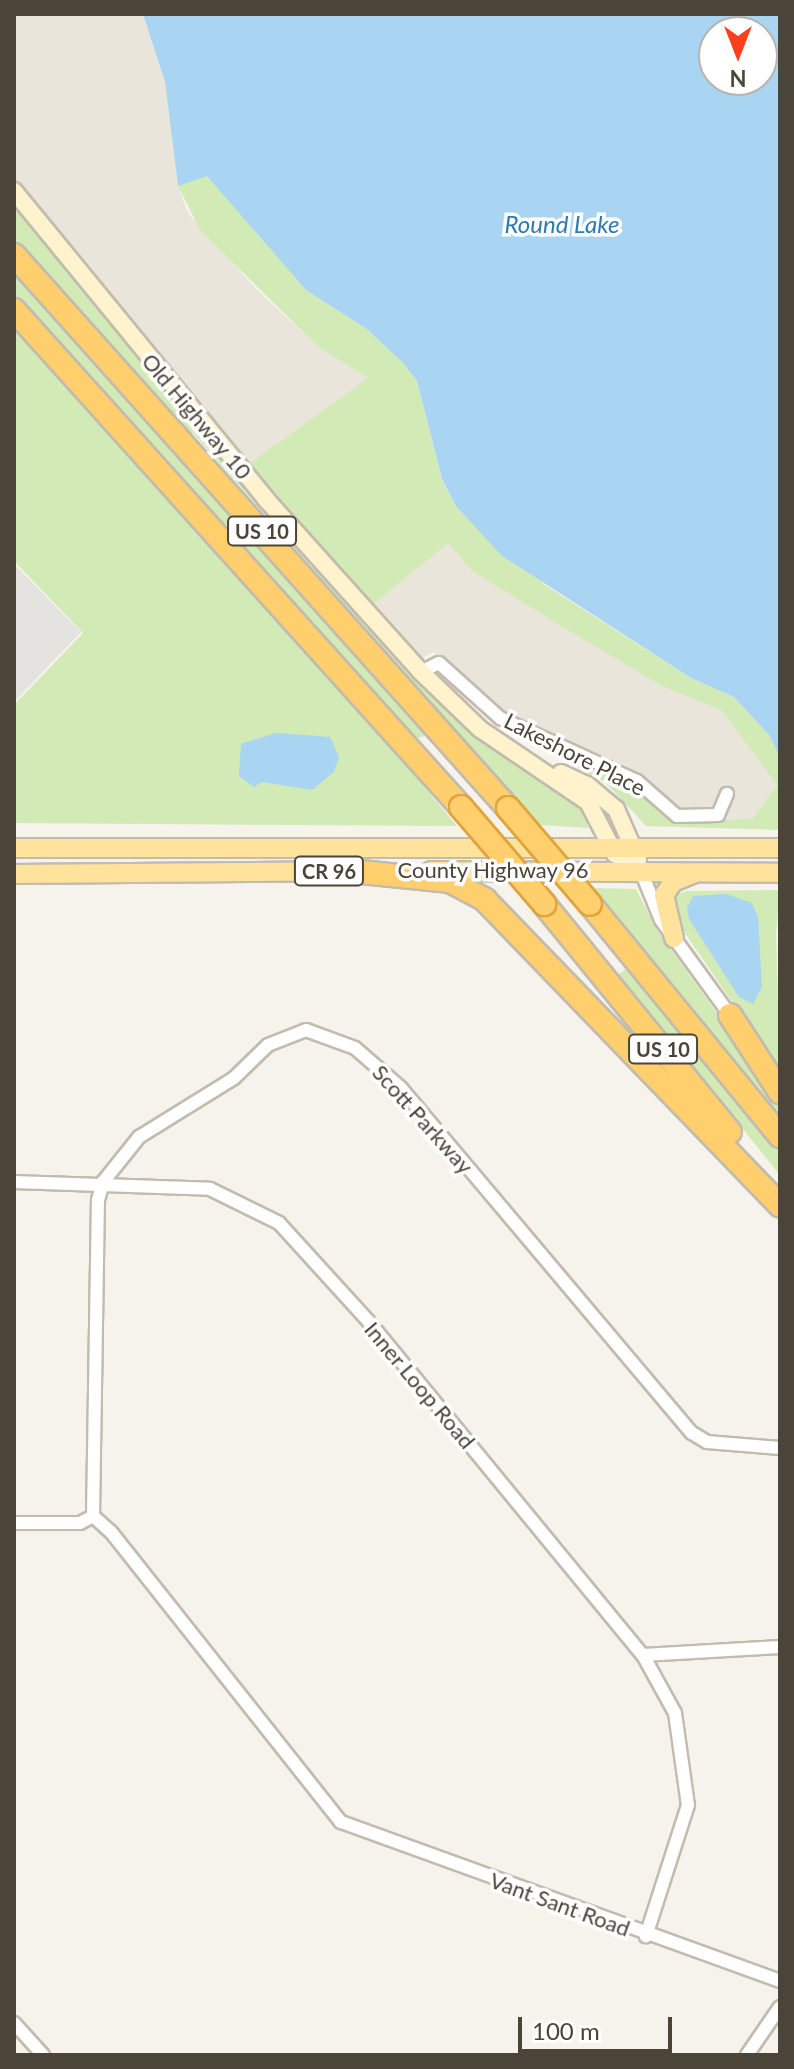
<!DOCTYPE html>
<html>
<head>
<meta charset="utf-8">
<style>
	body { margin:0 }
	#map { position:relative; width:794px; height:2069px; overflow:hidden; background:#f6f3ec; font-family:Lato,sans-serif }
	div>[style] { position:absolute }
	[style*='--x'] { left:calc(var(--x)*1px); top:calc(var(--y)*1px); width:calc(var(--w)*1px); rotate:calc(var(--a)*1deg) }
	.residential>* { inset:0; background:#eae5da }
	.green>* { inset:0; background:#d2eab5 }
	.parking>* { inset:0; background:#e5e3e0 }
	.water>* { inset:0; background:#a9d4f2 }
	.roads { filter:drop-shadow(2px 0 #c2bbae) drop-shadow(-2px 0 #c2bbae) drop-shadow(0 2px #c2bbae) drop-shadow(0 -2px #c2bbae) }
	.street>* { height:12px; margin:-6px; padding:0 6px; transform-origin:6px; border-radius:6px; background:#fff }
	.secondary>* { height:16px; margin:-8px; padding:0 8px; transform-origin:8px; border-radius:8px; background:#fff3cd }
	.primary>* { height:18px; margin:-9px; padding:0 9px; transform-origin:9px; border-radius:9px; background:#ffe39c }
	.highway>* { height:22px; margin:-11px; padding:0 11px; transform-origin:11px; border-radius:11px; background:#ffcf6e }
	.bridges { filter:drop-shadow(2px 0 #e0a43c) drop-shadow(-2px 0 #e0a43c) drop-shadow(0 2px #e0a43c) drop-shadow(0 -2px #e0a43c) }
	.highway-bridge>* { height:22px; margin:-11px; padding:0 11px; transform-origin:11px; border-radius:11px; background:#ffcf6e }
	span { translate:-50% -50%; white-space:nowrap; text-align:center; line-height:1.15; -webkit-text-stroke:7px #fff; paint-order:stroke }
	.shield-label span { padding:2px 6px; background:#fff; border:2px solid; border-radius:6px; -webkit-text-stroke-width:0 }
	.shield-label { font-size:20px; color:#4b4439; font-weight:700 }
	.street-label { font-size:22px; color:#4b4439 }
	.water-label { font-size:24px; color:#2e7ab2; font-style:italic }
	.frame { position:absolute; inset:0; border:16px solid #4b4439; pointer-events:none }
	.north { position:absolute; left:698px; top:16px; width:80px; height:80px; box-sizing:border-box; background:#fff; border:2px solid #b7b4b0; border-radius:50%; rotate:180deg; font-size:22px; font-weight:700; line-height:32px; text-align:center; color:#4b4439 }
	.north::after { content:''; display:block; margin:auto; width:28px; height:36px; background:#fc3f1d; clip-path:polygon(50% 0,100% 100%,50% 72%,0 100%) }
	.scale { position:absolute; left:518px; top:2017px; width:154px; height:36px; box-sizing:border-box; border:4px solid #4b4439; border-top:0; padding-left:10px; font-size:24px; line-height:28px; white-space:nowrap; color:#4b4439; -webkit-text-stroke:6px #fff; paint-order:stroke }
</style>
</head>
<body>
<div id="map">
	<div class="residential">
		<div style="clip-path:polygon(14px 14px,143px 14px,165px 82px,178px 186px,188px 213px,256px 289px,317px 346px,368px 378px,247px 465px,14px 179px)"></div>
		<div style="clip-path:polygon(447px 542px,472px 571px,548px 618px,721px 710px,777px 785px,753px 818px,679px 823px,648px 780px,508px 715px,433px 652px,421px 659px,372px 605px)"></div>
	</div>
	<div class="green">
		<div style="clip-path:polygon(207px 175px,306px 290px,368px 330px,404px 364px,417px 381px,442px 480px,456px 506px,545px 585px,691px 678px,734px 697px,769px 735px,780px 757px,780px 830px,646px 826px,606px 783px,507px 731px,634px 786px,663px 816px,680px 823px,753px 818px,777px 785px,721px 710px,662px 686px,548px 618px,472px 571px,448px 543px,372px 605px,247px 465px,368px 378px,317px 346px,200px 230px,178px 186px)"></div>
		<div style="clip-path:polygon(14px 205px,198px 431px,392px 652px,474px 734px,584px 810px,588px 828px,540px 825px,515px 800px,193px 433px,185px 432px,14px 239px)"></div>
		<div style="clip-path:polygon(14px 270px,425px 731px,424px 736px,416px 739px,409px 734px,14px 295px)"></div>
		<div style="clip-path:polygon(14px 327px,363px 714px,457px 826px,14px 823px,14px 705px,83px 633px,14px 561px)"></div>
		<div style="clip-path:polygon(594px 888px,636px 889px,657px 930px,780px 1101px,780px 1118px)"></div>
		<div style="clip-path:polygon(780px 890px,776px 933px,780px 1072px,672px 914px,674px 896px,687px 891px)"></div>
		<div style="clip-path:polygon(628px 967px,780px 1151px,780px 1175px,618px 975px)"></div>
	</div>
	<div class="parking">
		<div style="clip-path:polygon(14px 564px,81px 632px,14px 702px)"></div>
	</div>
	<div class="water">
		<div style="clip-path:polygon(evenodd,143px 14px,780px 14px,780px 757px,769px 735px,734px 697px,691px 678px,502px 556px,456px 506px,442px 479px,417px 381px,404px 364px,368px 330px,306px 290px,207px 176px,178px 186px,165px 82px,143px 14px,714px 32px,762px 32px,762px 80px,714px 80px,714px 32px)"></div>
		<div style="clip-path:polygon(276px 733px,330px 737px,339px 757px,334px 772px,312px 790px,262px 782px,254px 787px,239px 776px,241px 744px)"></div>
		<div style="clip-path:polygon(726px 894px,752px 903px,758px 917px,762px 987px,753px 1004px,739px 997px,689px 919px,687px 908px,693px 896px)"></div>
	</div>
	<div class="roads">
		<div class="street">
			<div style="--x:421;--y:672;--w:20;--a:-27"></div>
			<div style="--x:439;--y:663;--w:82;--a:42"></div>
			<div style="--x:500;--y:718;--w:151;--a:24.7"></div>
			<div style="--x:637;--y:781;--w:53;--a:41.2"></div>
			<div style="--x:677;--y:816;--w:41;--a:-1.4"></div>
			<div style="--x:718;--y:815;--w:23;--a:-67"></div>
			<div style="--x:640;--y:869;--w:55;--a:67.6"></div>
			<div style="--x:661;--y:920;--w:122;--a:54"></div>
			<div style="--x:14;--y:1182;--w:196;--a:2"></div>
			<div style="--x:210;--y:1189;--w:77;--a:26.2"></div>
			<div style="--x:279;--y:1223;--w:134;--a:47.7"></div>
			<div style="--x:369;--y:1322;--w:431;--a:50.6"></div>
			<div style="--x:643;--y:1655;--w:137;--a:-3.3"></div>
			<div style="--x:93;--y:1516;--w:316;--a:-89.1"></div>
			<div style="--x:98;--y:1200;--w:19;--a:-74"></div>
			<div style="--x:103;--y:1182;--w:58;--a:-51.3"></div>
			<div style="--x:139;--y:1137;--w:112;--a:-31.8"></div>
			<div style="--x:234;--y:1078;--w:47;--a:-44.1"></div>
			<div style="--x:268;--y:1045;--w:41;--a:-21.5"></div>
			<div style="--x:306;--y:1030;--w:52;--a:20.2"></div>
			<div style="--x:355;--y:1048;--w:61;--a:41"></div>
			<div style="--x:401;--y:1088;--w:451;--a:49.9"></div>
			<div style="--x:692;--y:1433;--w:17;--a:31"></div>
			<div style="--x:707;--y:1442;--w:73;--a:4.7"></div>
			<div style="--x:14;--y:1523;--w:66;--a:0"></div>
			<div style="--x:80;--y:1523;--w:15;--a:-28"></div>
			<div style="--x:93;--y:1516;--w:24;--a:42"></div>
			<div style="--x:111;--y:1532;--w:370;--a:51.6"></div>
			<div style="--x:341;--y:1822;--w:467;--a:19.9"></div>
			<div style="--x:643;--y:1655;--w:66;--a:61.1"></div>
			<div style="--x:675;--y:1713;--w:93;--a:82"></div>
			<div style="--x:688;--y:1805;--w:138;--a:107.8"></div>
			<div style="--x:14;--y:2023;--w:43;--a:47.8"></div>
			<div style="--x:747;--y:2055;--w:58;--a:-55.5"></div>
		</div>
		<div class="secondary">
			<div style="--x:14;--y:191;--w:397;--a:50.7"></div>
			<div style="--x:265;--y:498;--w:234;--a:48.1"></div>
			<div style="--x:421;--y:672;--w:82;--a:44"></div>
			<div style="--x:480;--y:729;--w:130;--a:34.1"></div>
			<div style="--x:588;--y:802;--w:59;--a:62.6"></div>
			<div style="--x:615;--y:854;--w:29;--a:31"></div>
			<div style="--x:561;--y:773;--w:29;--a:25"></div>
			<div style="--x:587;--y:785;--w:38;--a:40"></div>
			<div style="--x:616;--y:809;--w:55;--a:66.3"></div>
		</div>
		<div class="primary">
			<div style="--x:14;--y:848;--w:766;--a:0"></div>
			<div style="--x:431;--y:871;--w:349;--a:0.3"></div>
			<div style="--x:14;--y:874;--w:351;--a:-0.5"></div>
			<div style="--x:674;--y:938;--w:44;--a:-103.1"></div>
			<div style="--x:664;--y:895;--w:16;--a:-55"></div>
			<div style="--x:673;--y:882;--w:24;--a:-22"></div>
		</div>
		<div class="highway">
			<div style="--x:14;--y:255;--w:742;--a:48.23"></div>
			<div style="--x:14;--y:310;--w:668;--a:48.03"></div>
			<div style="--x:351;--y:871;--w:100;--a:5.8"></div>
			<div style="--x:450;--y:881;--w:40;--a:28"></div>
			<div style="--x:485;--y:900;--w:425;--a:46"></div>
			<div style="--x:544;--y:904;--w:294;--a:50.8"></div>
			<div style="--x:590;--y:904;--w:300;--a:50.7"></div>
			<div style="--x:730;--y:1015;--w:92;--a:57"></div>
		</div>
	</div>
	<div class="bridges">
		<div class="highway-bridge">
			<div style="--x:461;--y:807;--w:128;--a:49.4"></div>
			<div style="--x:508;--y:808;--w:126;--a:49.5"></div>
		</div>
	</div>
	<div class="shield-label">
		<span style="left:262px;top:531px">US 10</span>
		<span style="left:329px;top:871px">CR 96</span>
		<span style="left:663px;top:1049px">US 10</span>
	</div>
	<div class="street-label">
		<span style="left:197px;top:416px;rotate:50deg">Old Highway 10</span>
		<span style="left:575px;top:754px;rotate:27deg">Lakeshore Place</span>
		<span style="left:493px;top:870px">County Highway 96</span>
		<span style="left:423px;top:1119px;rotate:48deg">Scott Parkway</span>
		<span style="left:420px;top:1385px;rotate:50deg">Inner Loop Road</span>
		<span style="left:560px;top:1904px;rotate:20deg">Vant Sant Road</span>
	</div>
	<div class="water-label">
		<span style="left:562px;top:224px">Round Lake</span>
	</div>
	<div class="frame"></div>
	<div class="north">N</div>
	<div class="scale">100 m</div>
</div>
</body>
</html>
